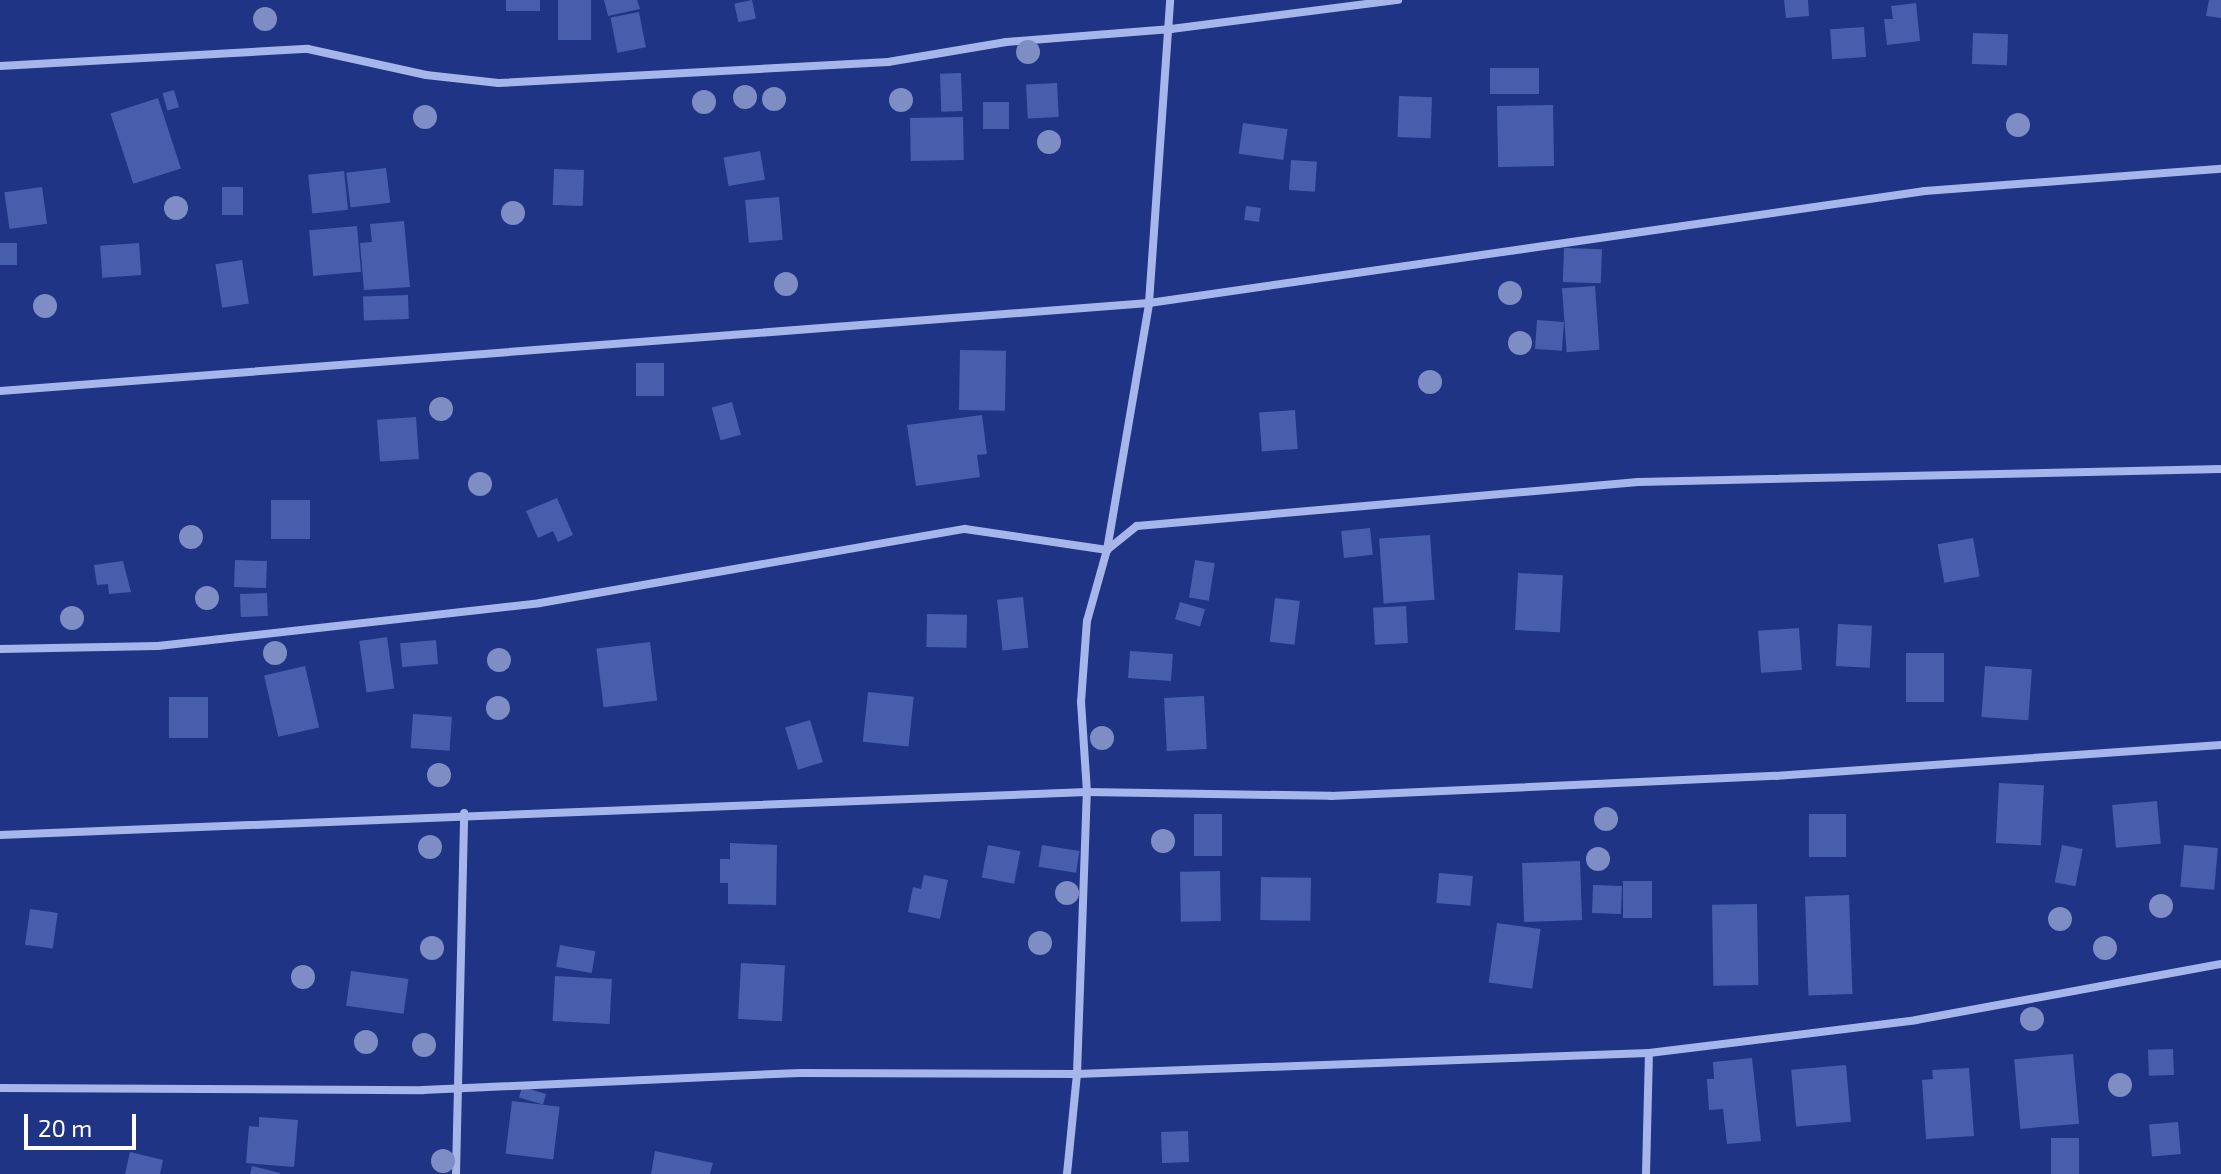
<!DOCTYPE html>
<html>
<head>
<meta charset="utf-8">
<style>
	body { margin:0 }
	#map { position:relative; width:2221px; height:1174px; overflow:hidden; background:#1f3484; font-family:"Exo 2",sans-serif }
	div>[style] { position:absolute }
	[style*='--x'] { left:calc(var(--x)*1px); top:calc(var(--y)*1px); width:calc(var(--w)*1px); rotate:calc(var(--a)*1deg) }
	.building>* { inset:0; background:#475ead; transform-origin:0 0 }
	.street>* { height:8px; margin:-4px; padding:0 4px; transform-origin:4px; border-radius:4px; background:#a6b6ea }
	.trees>* { width:24px; height:24px; margin:-12px; border-radius:50%; background:#7e8dc3 }
	span { translate:-50% -50%; white-space:nowrap; text-align:center; line-height:1.15; -webkit-text-stroke:6px #1f3484; paint-order:stroke }
	.scale { position:absolute; left:24px; top:1114px; width:112px; height:36px; box-sizing:border-box; border:4px solid #fff; border-top:0; padding-left:10px; font-size:24px; line-height:28px; white-space:nowrap; color:#fff; -webkit-text-stroke:6px #1f3484; paint-order:stroke }
</style>
</head>
<body>
<div id="map">
	<div class="building">
		<div style="left:506px;top:0;width:34px;height:11px"></div>
		<div style="left:558px;top:0;width:33px;height:40px"></div>
		<div style="clip-path:polygon(604px 0,637px 0,640px 9px,608px 16px)"></div>
		<div style="left:752px;top:0;width:19px;height:18px;rotate:78deg"></div>
		<div style="clip-path:polygon(1784px 0,1808px 0,1809px 16px,1786px 18px)"></div>
		<div style="clip-path:polygon(2209px 0,2221px 0,2221px 18px,2206px 16px)"></div>
		<div style="clip-path:polygon(1916px 3px,1920px 41px,1887px 45px,1884px 19px,1893px 19px,1891px 6px)"></div>
		<div style="left:639px;top:12px;width:36px;height:29px;rotate:79deg"></div>
		<div style="left:1864px;top:27px;width:30px;height:34px;rotate:86deg"></div>
		<div style="left:1973px;top:33px;width:35px;height:31px;rotate:2deg"></div>
		<div style="left:1490px;top:68px;width:49px;height:26px"></div>
		<div style="left:961px;top:73px;width:38px;height:21px;rotate:88deg"></div>
		<div style="left:1057px;top:83px;width:34px;height:31px;rotate:87deg"></div>
		<div style="left:174px;top:90px;width:18px;height:12px;rotate:74deg"></div>
		<div style="left:1399px;top:96px;width:33px;height:41px;rotate:2deg"></div>
		<div style="left:158px;top:98px;width:74px;height:50px;rotate:72deg"></div>
		<div style="left:983px;top:102px;width:26px;height:27px"></div>
		<div style="left:1553px;top:105px;width:61px;height:56px;rotate:89deg"></div>
		<div style="left:963px;top:117px;width:43px;height:53px;rotate:89deg"></div>
		<div style="left:1243px;top:123px;width:45px;height:31px;rotate:8deg"></div>
		<div style="left:760px;top:151px;width:29px;height:37px;rotate:80deg"></div>
		<div style="left:1291px;top:160px;width:26px;height:30px;rotate:4deg"></div>
		<div style="left:386px;top:168px;width:35px;height:40px;rotate:83deg"></div>
		<div style="left:554px;top:169px;width:30px;height:36px;rotate:2deg"></div>
		<div style="left:344px;top:171px;width:39px;height:36px;rotate:84deg"></div>
		<div style="left:42px;top:187px;width:37px;height:38px;rotate:82deg"></div>
		<div style="left:243px;top:187px;width:28px;height:21px;rotate:90deg"></div>
		<div style="left:779px;top:197px;width:43px;height:34px;rotate:85deg"></div>
		<div style="left:1246px;top:206px;width:15px;height:14px;rotate:8deg"></div>
		<div style="clip-path:polygon(404px 221px,410px 287px,364px 290px,360px 243px,372px 242px,370px 224px)"></div>
		<div style="left:357px;top:226px;width:46px;height:48px;rotate:85deg"></div>
		<div style="left:0;top:243px;width:17px;height:22px"></div>
		<div style="left:139px;top:243px;width:32px;height:39px;rotate:86deg"></div>
		<div style="left:1564px;top:248px;width:38px;height:34px;rotate:2deg"></div>
		<div style="left:242px;top:260px;width:44px;height:27px;rotate:81deg"></div>
		<div style="left:1595px;top:286px;width:64px;height:33px;rotate:86deg"></div>
		<div style="left:408px;top:295px;width:24px;height:45px;rotate:88deg"></div>
		<div style="left:1537px;top:320px;width:27px;height:29px;rotate:4deg"></div>
		<div style="left:960px;top:350px;width:46px;height:60px;rotate:1deg"></div>
		<div style="left:636px;top:363px;width:28px;height:33px"></div>
		<div style="left:732px;top:402px;width:34px;height:21px;rotate:75deg"></div>
		<div style="left:1295px;top:410px;width:39px;height:36px;rotate:86deg"></div>
		<div style="clip-path:polygon(982px 415px,987px 454px,977px 455px,980px 477px,916px 486px,907px 425px)"></div>
		<div style="left:416px;top:417px;width:42px;height:39px;rotate:86deg"></div>
		<div style="clip-path:polygon(557px 498px,573px 535px,558px 542px,553px 531px,538px 538px,526px 511px)"></div>
		<div style="left:271px;top:500px;width:39px;height:39px"></div>
		<div style="left:1370px;top:528px;width:27px;height:29px;rotate:84deg"></div>
		<div style="left:1430px;top:535px;width:65px;height:51px;rotate:86deg"></div>
		<div style="left:1973px;top:538px;width:39px;height:36px;rotate:80deg"></div>
		<div style="left:235px;top:560px;width:32px;height:27px;rotate:2deg"></div>
		<div style="left:1195px;top:560px;width:20px;height:38px;rotate:9deg"></div>
		<div style="clip-path:polygon(123px 561px,131px 592px,109px 594px,108px 584px,97px 585px,94px 565px)"></div>
		<div style="left:1518px;top:573px;width:45px;height:57px;rotate:3deg"></div>
		<div style="left:267px;top:593px;width:23px;height:27px;rotate:88deg"></div>
		<div style="left:1023px;top:597px;width:51px;height:26px;rotate:84deg"></div>
		<div style="left:1275px;top:598px;width:25px;height:44px;rotate:7deg"></div>
		<div style="left:1180px;top:602px;width:26px;height:18px;rotate:16deg"></div>
		<div style="left:1406px;top:606px;width:37px;height:33px;rotate:87deg"></div>
		<div style="left:927px;top:614px;width:40px;height:33px;rotate:1deg"></div>
		<div style="left:1838px;top:624px;width:34px;height:42px;rotate:3deg"></div>
		<div style="left:1799px;top:628px;width:42px;height:41px;rotate:86deg"></div>
		<div style="left:387px;top:637px;width:52px;height:28px;rotate:82deg"></div>
		<div style="left:436px;top:640px;width:24px;height:36px;rotate:85deg"></div>
		<div style="left:650px;top:642px;width:59px;height:54px;rotate:83deg"></div>
		<div style="left:1130px;top:651px;width:43px;height:27px;rotate:4deg"></div>
		<div style="left:1944px;top:653px;width:49px;height:38px;rotate:90deg"></div>
		<div style="left:305px;top:666px;width:63px;height:42px;rotate:77deg"></div>
		<div style="left:1985px;top:666px;width:47px;height:51px;rotate:4deg"></div>
		<div style="left:868px;top:692px;width:46px;height:50px;rotate:6deg"></div>
		<div style="left:1204px;top:696px;width:53px;height:40px;rotate:87deg"></div>
		<div style="left:169px;top:697px;width:39px;height:41px"></div>
		<div style="left:413px;top:714px;width:39px;height:34px;rotate:4deg"></div>
		<div style="left:810px;top:720px;width:44px;height:26px;rotate:73deg"></div>
		<div style="left:1999px;top:783px;width:45px;height:60px;rotate:3deg"></div>
		<div style="left:2157px;top:801px;width:43px;height:45px;rotate:85deg"></div>
		<div style="left:1194px;top:814px;width:28px;height:42px"></div>
		<div style="left:1846px;top:814px;width:43px;height:37px;rotate:90deg"></div>
		<div style="clip-path:polygon(730px 843px,777px 845px,776px 905px,728px 904px,728px 883px,720px 883px,720px 859px,730px 859px)"></div>
		<div style="left:988px;top:845px;width:33px;height:33px;rotate:11deg"></div>
		<div style="left:1042px;top:845px;width:38px;height:22px;rotate:9deg"></div>
		<div style="left:2062px;top:845px;width:21px;height:38px;rotate:11deg"></div>
		<div style="left:2184px;top:845px;width:34px;height:42px;rotate:5deg"></div>
		<div style="left:1580px;top:861px;width:59px;height:58px;rotate:88deg"></div>
		<div style="left:1220px;top:871px;width:50px;height:40px;rotate:89deg"></div>
		<div style="left:1439px;top:873px;width:34px;height:30px;rotate:5deg"></div>
		<div style="clip-path:polygon(924px 875px,948px 880px,940px 919px,908px 912px,913px 887px,921px 889px)"></div>
		<div style="left:1261px;top:877px;width:50px;height:43px;rotate:1deg"></div>
		<div style="left:1623px;top:881px;width:29px;height:37px"></div>
		<div style="left:1593px;top:885px;width:29px;height:28px;rotate:2deg"></div>
		<div style="left:1849px;top:895px;width:99px;height:44px;rotate:88deg"></div>
		<div style="left:1757px;top:904px;width:81px;height:45px;rotate:89deg"></div>
		<div style="left:30px;top:909px;width:28px;height:36px;rotate:8deg"></div>
		<div style="left:1497px;top:923px;width:44px;height:60px;rotate:8deg"></div>
		<div style="left:560px;top:945px;width:36px;height:22px;rotate:10deg"></div>
		<div style="left:741px;top:963px;width:44px;height:56px;rotate:3deg"></div>
		<div style="left:351px;top:971px;width:58px;height:35px;rotate:8deg"></div>
		<div style="left:555px;top:976px;width:57px;height:45px;rotate:3deg"></div>
		<div style="left:2173px;top:1049px;width:26px;height:25px;rotate:88deg"></div>
		<div style="left:2073px;top:1054px;width:70px;height:59px;rotate:85deg"></div>
		<div style="clip-path:polygon(1752px 1058px,1761px 1141px,1727px 1144px,1723px 1109px,1709px 1110px,1707px 1079px,1714px 1079px,1713px 1062px)"></div>
		<div style="left:1846px;top:1065px;width:57px;height:55px;rotate:85deg"></div>
		<div style="clip-path:polygon(1969px 1068px,1974px 1136px,1926px 1139px,1922px 1080px,1933px 1079px,1932px 1070px)"></div>
		<div style="left:522px;top:1087px;width:25px;height:11px;rotate:16deg"></div>
		<div style="left:512px;top:1101px;width:48px;height:53px;rotate:7deg"></div>
		<div style="clip-path:polygon(259px 1117px,298px 1120px,294px 1167px,246px 1163px,249px 1126px,259px 1127px)"></div>
		<div style="left:2178px;top:1122px;width:32px;height:29px;rotate:85deg"></div>
		<div style="left:1188px;top:1131px;width:31px;height:27px;rotate:88deg"></div>
		<div style="left:2079px;top:1138px;width:36px;height:28px;rotate:90deg"></div>
		<div style="clip-path:polygon(655px 1151px,713px 1163px,710px 1174px,651px 1174px)"></div>
		<div style="clip-path:polygon(130px 1152px,163px 1160px,160px 1174px,125px 1174px)"></div>
		<div style="clip-path:polygon(252px 1166px,280px 1173px,280px 1174px,250px 1174px)"></div>
	</div>
	<div class="street">
		<div style="--x:0;--y:66;--w:308;--a:-3.2"></div>
		<div style="--x:308;--y:49;--w:121;--a:12.4"></div>
		<div style="--x:426;--y:75;--w:73;--a:6.3"></div>
		<div style="--x:499;--y:83;--w:390;--a:-3.1"></div>
		<div style="--x:888;--y:62;--w:120;--a:-9.6"></div>
		<div style="--x:1006;--y:42;--w:166;--a:-4.5"></div>
		<div style="--x:1171;--y:29;--w:229;--a:-7.3"></div>
		<div style="--x:0;--y:391;--w:1152;--a:-4.38"></div>
		<div style="--x:1149;--y:303;--w:784;--a:-8.21"></div>
		<div style="--x:1925;--y:191;--w:297;--a:-4.3"></div>
		<div style="--x:0;--y:649;--w:158;--a:-1.1"></div>
		<div style="--x:158;--y:646;--w:384;--a:-6.4"></div>
		<div style="--x:540;--y:603;--w:431;--a:-9.9"></div>
		<div style="--x:965;--y:529;--w:144;--a:8.4"></div>
		<div style="--x:1107;--y:550;--w:38;--a:-39"></div>
		<div style="--x:1137;--y:526;--w:503;--a:-5.02"></div>
		<div style="--x:1638;--y:482;--w:583;--a:-1.28"></div>
		<div style="--x:0;--y:835;--w:1088;--a:-2.27"></div>
		<div style="--x:1087;--y:792;--w:244;--a:0.9"></div>
		<div style="--x:1331;--y:796;--w:445;--a:-2.6"></div>
		<div style="--x:1776;--y:776;--w:446;--a:-4"></div>
		<div style="--x:0;--y:1088;--w:423;--a:0.3"></div>
		<div style="--x:423;--y:1090;--w:377;--a:-2.6"></div>
		<div style="--x:800;--y:1073;--w:277;--a:0.2"></div>
		<div style="--x:1077;--y:1074;--w:572;--a:-2.1"></div>
		<div style="--x:1649;--y:1053;--w:269;--a:-7"></div>
		<div style="--x:1916;--y:1020;--w:310;--a:-10.4"></div>
		<div style="--x:456;--y:1174;--w:361;--a:-88.7"></div>
		<div style="--x:1067;--y:1174;--w:100;--a:-84.3"></div>
		<div style="--x:1077;--y:1074;--w:282;--a:-88"></div>
		<div style="--x:1087;--y:792;--w:90;--a:-93.8"></div>
		<div style="--x:1081;--y:702;--w:81;--a:-85.8"></div>
		<div style="--x:1087;--y:621;--w:74;--a:-74.3"></div>
		<div style="--x:1107;--y:550;--w:251;--a:-80.3"></div>
		<div style="--x:1149;--y:303;--w:304;--a:-86"></div>
		<div style="--x:1646;--y:1174;--w:121;--a:-88.6"></div>
	</div>
	<div class="trees">
		<div style="left:265px;top:19px"></div>
		<div style="left:1028px;top:52px"></div>
		<div style="left:745px;top:97px"></div>
		<div style="left:774px;top:99px"></div>
		<div style="left:901px;top:100px"></div>
		<div style="left:704px;top:102px"></div>
		<div style="left:425px;top:117px"></div>
		<div style="left:2018px;top:125px"></div>
		<div style="left:1049px;top:142px"></div>
		<div style="left:176px;top:208px"></div>
		<div style="left:513px;top:213px"></div>
		<div style="left:786px;top:284px"></div>
		<div style="left:1510px;top:293px"></div>
		<div style="left:45px;top:306px"></div>
		<div style="left:1520px;top:343px"></div>
		<div style="left:1430px;top:382px"></div>
		<div style="left:441px;top:409px"></div>
		<div style="left:480px;top:484px"></div>
		<div style="left:191px;top:537px"></div>
		<div style="left:207px;top:598px"></div>
		<div style="left:72px;top:618px"></div>
		<div style="left:275px;top:653px"></div>
		<div style="left:499px;top:660px"></div>
		<div style="left:498px;top:708px"></div>
		<div style="left:1102px;top:738px"></div>
		<div style="left:439px;top:775px"></div>
		<div style="left:1606px;top:819px"></div>
		<div style="left:1163px;top:841px"></div>
		<div style="left:430px;top:847px"></div>
		<div style="left:1598px;top:859px"></div>
		<div style="left:1067px;top:893px"></div>
		<div style="left:2161px;top:906px"></div>
		<div style="left:2060px;top:919px"></div>
		<div style="left:1040px;top:943px"></div>
		<div style="left:432px;top:948px"></div>
		<div style="left:2105px;top:948px"></div>
		<div style="left:303px;top:977px"></div>
		<div style="left:2032px;top:1019px"></div>
		<div style="left:366px;top:1042px"></div>
		<div style="left:424px;top:1045px"></div>
		<div style="left:2120px;top:1085px"></div>
		<div style="left:443px;top:1161px"></div>
	</div>
	<div class="scale">20 m</div>
</div>
</body>
</html>
